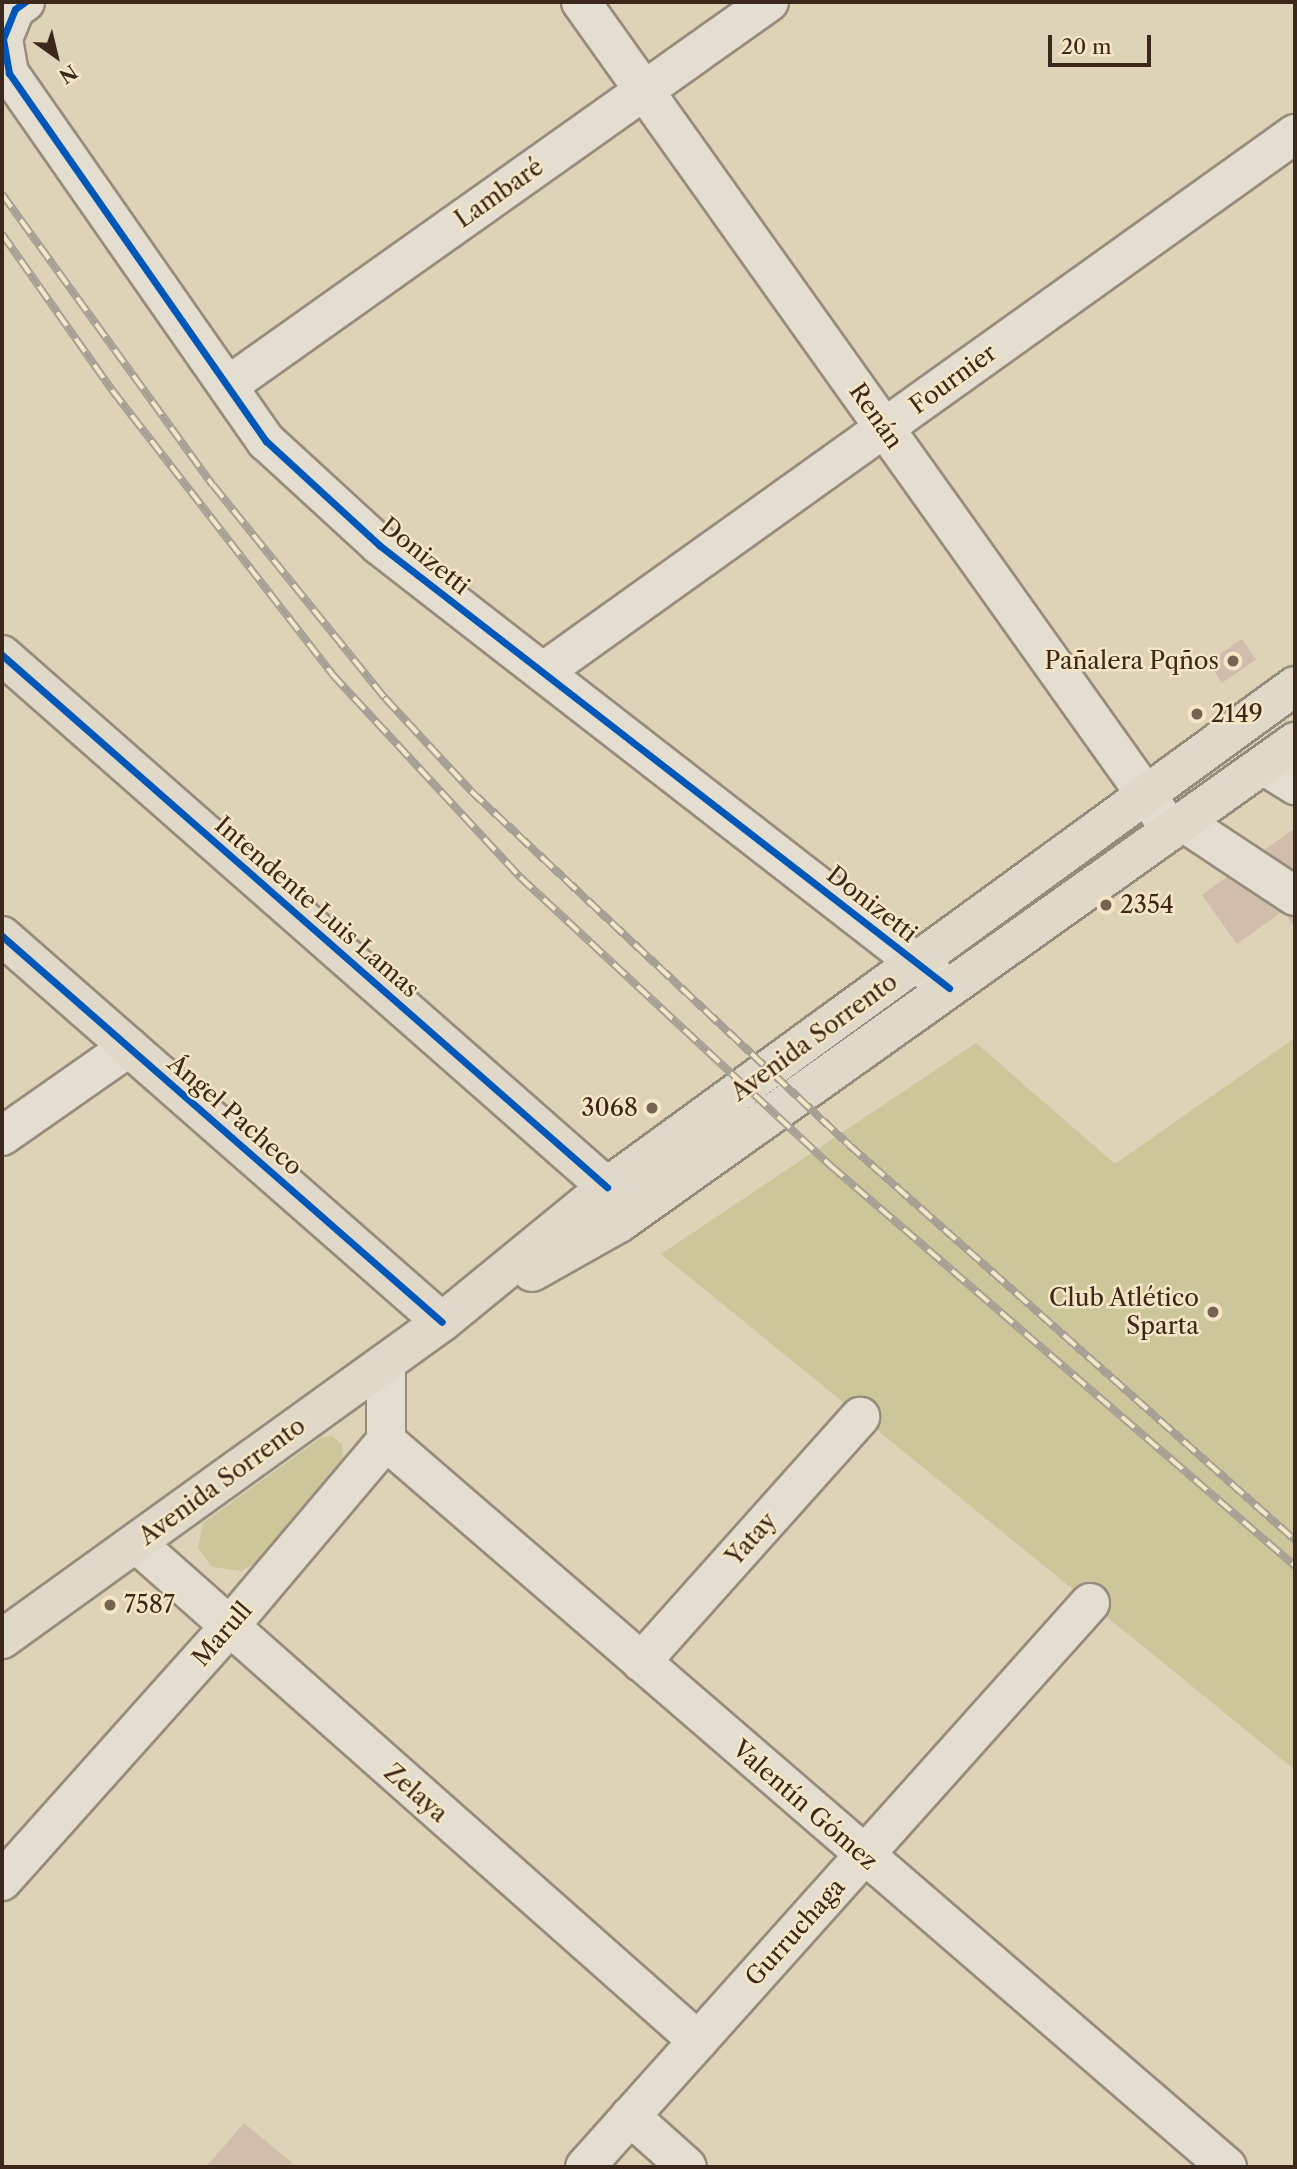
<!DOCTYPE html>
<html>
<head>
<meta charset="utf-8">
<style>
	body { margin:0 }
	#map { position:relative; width:1297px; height:2169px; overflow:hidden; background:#ded2b7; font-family:"Libre Caslon Text",serif }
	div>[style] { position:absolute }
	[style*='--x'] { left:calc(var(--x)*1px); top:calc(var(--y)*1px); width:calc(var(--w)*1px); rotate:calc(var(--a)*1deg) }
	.green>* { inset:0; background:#ccc69a }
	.building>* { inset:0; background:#d0bdab; transform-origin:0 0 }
	.roads { filter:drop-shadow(2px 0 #968c7c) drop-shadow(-2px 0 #968c7c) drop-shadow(0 2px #968c7c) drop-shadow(0 -2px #968c7c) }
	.minor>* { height:38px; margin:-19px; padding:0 19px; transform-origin:19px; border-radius:19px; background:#e4ded0 }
	.major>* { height:38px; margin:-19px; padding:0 19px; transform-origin:19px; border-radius:19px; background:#e0d8c9 }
	.rail>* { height:8px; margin-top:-4px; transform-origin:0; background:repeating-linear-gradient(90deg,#f5e6c5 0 16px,#a7a095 0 32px); box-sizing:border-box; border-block:2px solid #a7a095 }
	.cycleway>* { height:7px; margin:-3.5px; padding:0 3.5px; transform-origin:3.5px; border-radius:3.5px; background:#0057b8 }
	.dots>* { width:19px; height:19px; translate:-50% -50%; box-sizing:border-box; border:4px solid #f5e6c5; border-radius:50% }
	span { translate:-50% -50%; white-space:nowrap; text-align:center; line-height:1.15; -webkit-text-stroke:5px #f5e6c5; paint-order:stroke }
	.street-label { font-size:24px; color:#3c281a }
	.poi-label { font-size:24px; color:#3c281a }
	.right { translate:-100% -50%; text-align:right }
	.left { translate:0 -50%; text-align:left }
	.frame { position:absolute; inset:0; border:4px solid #3c281a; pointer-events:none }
	.north { position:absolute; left:21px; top:21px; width:70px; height:70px; -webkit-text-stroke:5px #f5e6c5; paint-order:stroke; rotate:146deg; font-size:19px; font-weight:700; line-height:28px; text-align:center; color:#3c281a }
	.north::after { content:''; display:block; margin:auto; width:24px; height:32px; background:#3c281a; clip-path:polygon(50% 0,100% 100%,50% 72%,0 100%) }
	.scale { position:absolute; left:1048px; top:35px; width:103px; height:32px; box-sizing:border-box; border:4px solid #3c281a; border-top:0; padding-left:9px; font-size:21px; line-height:24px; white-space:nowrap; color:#3c281a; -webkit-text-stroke:5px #f5e6c5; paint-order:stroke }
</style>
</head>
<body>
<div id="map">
	<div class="green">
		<div style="clip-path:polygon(1295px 1038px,1295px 1770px,661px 1254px,976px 1043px,1115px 1164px)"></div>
		<div style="clip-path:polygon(331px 1436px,342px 1444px,343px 1466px,259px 1561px,241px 1571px,212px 1567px,198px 1548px,203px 1523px,321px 1438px)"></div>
	</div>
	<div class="building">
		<div style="left:1242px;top:639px;width:25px;height:41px;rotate:56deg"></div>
		<div style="clip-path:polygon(1295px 828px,1295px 928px,1283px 911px,1237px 944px,1202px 895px)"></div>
		<div style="clip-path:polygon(244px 2123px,292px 2163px,289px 2167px,206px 2167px)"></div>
	</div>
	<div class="roads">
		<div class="minor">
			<div style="--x:25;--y:2;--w:12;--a:145"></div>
			<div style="--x:15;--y:9;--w:32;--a:112"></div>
			<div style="--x:3;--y:39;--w:35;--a:80"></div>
			<div style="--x:9;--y:73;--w:449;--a:55.1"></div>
			<div style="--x:266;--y:441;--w:154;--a:42.6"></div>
			<div style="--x:379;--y:545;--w:722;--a:37.85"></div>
			<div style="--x:581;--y:2;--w:1017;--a:54.53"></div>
			<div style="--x:229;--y:385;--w:662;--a:-35.35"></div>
			<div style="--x:543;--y:672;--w:925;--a:-35.58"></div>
			<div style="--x:1263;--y:765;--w:38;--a:32"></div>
			<div style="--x:1183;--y:822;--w:134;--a:33.5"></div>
			<div style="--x:2;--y:1136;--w:155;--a:-35"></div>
			<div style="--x:386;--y:1441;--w:1111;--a:40.8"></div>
			<div style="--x:136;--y:1543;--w:751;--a:41.54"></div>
			<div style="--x:641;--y:1662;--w:329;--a:-48.2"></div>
			<div style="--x:2;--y:1881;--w:339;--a:-48.2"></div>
			<div style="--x:228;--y:1628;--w:245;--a:-49.8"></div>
			<div style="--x:386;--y:1441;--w:78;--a:-90"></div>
			<div style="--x:630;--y:2116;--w:76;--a:41.8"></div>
			<div style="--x:585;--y:2167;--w:757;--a:-48.16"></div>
		</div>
		<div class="major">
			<div style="--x:2;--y:655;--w:806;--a:41.33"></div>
			<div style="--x:607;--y:1187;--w:25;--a:72"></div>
			<div style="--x:2;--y:936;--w:585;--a:41.26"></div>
			<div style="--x:532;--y:1272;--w:100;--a:-29.4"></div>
			<div style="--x:619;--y:1223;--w:830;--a:-35.43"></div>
			<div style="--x:2;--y:1639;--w:542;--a:-35.77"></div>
			<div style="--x:442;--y:1322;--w:213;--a:-39.3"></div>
			<div style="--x:607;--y:1187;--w:851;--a:-36.06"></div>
		</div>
	</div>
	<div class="rail">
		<div style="--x:2;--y:194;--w:359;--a:54.1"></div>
		<div style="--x:213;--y:485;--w:274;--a:51.1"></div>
		<div style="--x:385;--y:698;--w:127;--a:47.2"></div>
		<div style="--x:471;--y:791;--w:516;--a:43.12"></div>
		<div style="--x:848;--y:1144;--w:597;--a:41.54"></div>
		<div style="--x:2;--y:234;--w:191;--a:54.8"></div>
		<div style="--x:112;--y:390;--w:359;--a:52.2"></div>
		<div style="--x:332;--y:674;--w:277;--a:47.2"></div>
		<div style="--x:520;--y:877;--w:425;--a:42.9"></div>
		<div style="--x:831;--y:1166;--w:613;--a:40.76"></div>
	</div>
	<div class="cycleway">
		<div style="--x:25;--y:2;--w:12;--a:145"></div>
		<div style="--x:15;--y:9;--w:32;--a:112"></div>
		<div style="--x:3;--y:39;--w:35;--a:80"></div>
		<div style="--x:9;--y:73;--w:449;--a:55.1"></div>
		<div style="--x:266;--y:441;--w:154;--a:42.6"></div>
		<div style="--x:379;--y:545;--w:722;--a:37.85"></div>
		<div style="--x:2;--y:655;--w:806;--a:41.33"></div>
		<div style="--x:2;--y:936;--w:585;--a:41.26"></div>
	</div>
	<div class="dots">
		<div style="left:1233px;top:661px;background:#756451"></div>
		<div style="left:1197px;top:714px;background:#756451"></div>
		<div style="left:1106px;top:905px;background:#756451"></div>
		<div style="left:652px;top:1108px;background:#756451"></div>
		<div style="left:1213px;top:1312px;background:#756451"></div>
		<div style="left:110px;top:1605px;background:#756451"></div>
	</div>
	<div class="street-label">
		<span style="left:499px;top:193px;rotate:-35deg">Lambaré</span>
		<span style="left:953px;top:379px;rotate:-36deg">Fournier</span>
		<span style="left:876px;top:416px;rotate:55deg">Renán</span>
		<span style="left:425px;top:556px;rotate:39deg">Donizetti</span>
		<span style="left:872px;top:904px;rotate:38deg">Donizetti</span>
		<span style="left:317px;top:907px;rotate:41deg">Intendente Luis Lamas</span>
		<span style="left:814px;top:1037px;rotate:-36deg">Avenida Sorrento</span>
		<span style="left:235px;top:1115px;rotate:41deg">Ángel Pacheco</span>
		<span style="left:222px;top:1481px;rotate:-36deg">Avenida Sorrento</span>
		<span style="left:751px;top:1539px;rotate:-48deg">Yatay</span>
		<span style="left:222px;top:1634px;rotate:-49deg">Marull</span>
		<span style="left:416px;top:1793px;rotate:41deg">Zelaya</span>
		<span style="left:805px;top:1805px;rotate:41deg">Valentín Gómez</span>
		<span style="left:795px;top:1932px;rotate:-48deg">Gurruchaga</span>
	</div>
	<div class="poi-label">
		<span class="right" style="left:1219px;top:661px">Pañalera Pqños</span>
		<span class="left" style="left:1211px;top:714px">2149</span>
		<span class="left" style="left:1120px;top:905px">2354</span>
		<span class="right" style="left:638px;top:1108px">3068</span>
		<span class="right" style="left:1199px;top:1312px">Club Atlético<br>Sparta</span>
		<span class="left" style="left:124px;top:1605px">7587</span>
	</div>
	<div class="frame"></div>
	<div class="north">N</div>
	<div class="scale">20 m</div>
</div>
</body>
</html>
